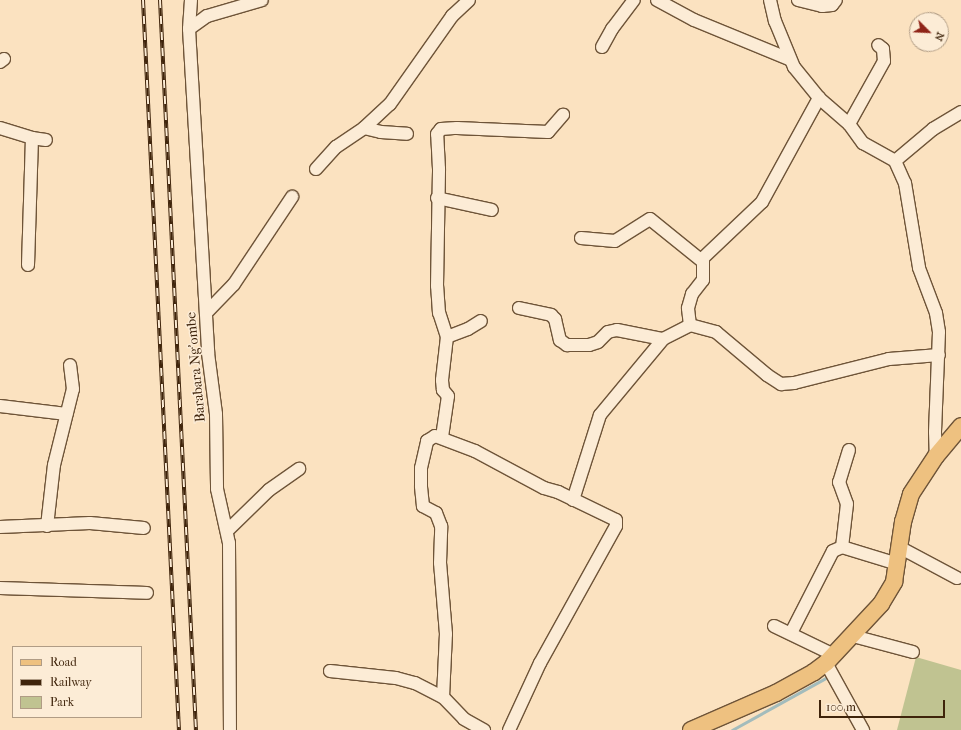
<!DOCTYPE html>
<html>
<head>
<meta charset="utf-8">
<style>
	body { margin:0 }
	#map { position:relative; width:961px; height:730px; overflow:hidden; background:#fbe2c0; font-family:"IM FELL French Canon",serif }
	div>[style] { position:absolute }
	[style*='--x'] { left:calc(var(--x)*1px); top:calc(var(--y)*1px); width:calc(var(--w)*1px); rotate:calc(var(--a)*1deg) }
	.green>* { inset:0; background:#c0c391 }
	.stream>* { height:2.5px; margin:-1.25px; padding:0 1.25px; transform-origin:1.25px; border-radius:1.25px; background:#a3bcbc }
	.roads { filter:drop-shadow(1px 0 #6e5438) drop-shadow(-1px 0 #6e5438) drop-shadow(0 1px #6e5438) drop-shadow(0 -1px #6e5438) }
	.minor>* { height:12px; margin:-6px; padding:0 6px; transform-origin:6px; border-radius:6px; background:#fcecd6 }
	.major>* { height:16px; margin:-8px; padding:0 8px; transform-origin:8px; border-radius:8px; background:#eec180 }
	.rail>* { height:4px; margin-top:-2px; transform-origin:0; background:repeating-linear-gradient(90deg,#fcecd6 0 8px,#3f240b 0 16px); box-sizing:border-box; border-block:1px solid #3f240b }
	span { translate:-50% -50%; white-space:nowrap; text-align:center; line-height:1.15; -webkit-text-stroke:3px #fcecd6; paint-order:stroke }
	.street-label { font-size:14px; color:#3f240b }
	.legend { position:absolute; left:12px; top:646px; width:130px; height:72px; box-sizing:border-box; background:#fcecd6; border:1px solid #b09c85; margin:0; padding:5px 7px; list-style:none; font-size:12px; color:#3f240b }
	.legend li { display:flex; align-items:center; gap:8px; height:20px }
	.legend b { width:20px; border:1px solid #b09c85 }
	.north { position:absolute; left:909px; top:12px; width:40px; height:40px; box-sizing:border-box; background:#fcecd6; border:1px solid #b09c85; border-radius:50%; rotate:114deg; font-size:11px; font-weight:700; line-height:16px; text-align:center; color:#3f240b }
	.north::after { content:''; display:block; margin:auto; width:14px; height:18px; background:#8f2418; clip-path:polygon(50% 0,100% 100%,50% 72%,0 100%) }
	.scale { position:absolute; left:819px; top:700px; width:126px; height:18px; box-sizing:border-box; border:2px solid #3f240b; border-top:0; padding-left:5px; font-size:12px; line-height:14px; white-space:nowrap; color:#3f240b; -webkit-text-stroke:3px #fcecd6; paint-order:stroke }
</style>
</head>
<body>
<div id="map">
	<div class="green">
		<div style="clip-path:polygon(916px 657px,961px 670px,961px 730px,897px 730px)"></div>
	</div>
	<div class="stream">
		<div style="--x:732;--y:730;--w:107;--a:-29"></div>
	</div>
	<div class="roads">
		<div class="minor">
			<div style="--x:191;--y:0;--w:29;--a:94"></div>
			<div style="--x:189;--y:29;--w:325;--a:86.6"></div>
			<div style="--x:208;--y:353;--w:62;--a:82.5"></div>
			<div style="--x:216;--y:414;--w:75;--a:89.2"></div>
			<div style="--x:217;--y:489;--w:55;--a:77.5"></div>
			<div style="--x:229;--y:543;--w:187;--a:89.7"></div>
			<div style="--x:657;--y:0;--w:42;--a:28.4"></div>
			<div style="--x:694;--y:20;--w:103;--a:22.3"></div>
			<div style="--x:770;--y:0;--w:22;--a:77"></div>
			<div style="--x:775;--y:21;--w:50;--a:67.6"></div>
			<div style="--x:794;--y:67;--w:40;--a:51"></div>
			<div style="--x:819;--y:98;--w:40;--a:41"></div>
			<div style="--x:849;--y:124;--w:24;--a:54"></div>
			<div style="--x:863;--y:143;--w:37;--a:29"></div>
			<div style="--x:895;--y:161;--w:24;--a:66"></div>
			<div style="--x:905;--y:183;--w:86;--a:80.6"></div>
			<div style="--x:919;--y:268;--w:48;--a:69.3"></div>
			<div style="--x:936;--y:313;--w:19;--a:81"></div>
			<div style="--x:939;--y:332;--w:100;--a:92.3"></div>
			<div style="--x:935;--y:432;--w:24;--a:88"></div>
			<div style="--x:798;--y:0;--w:25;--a:14"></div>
			<div style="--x:822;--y:6;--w:10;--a:-6"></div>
			<div style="--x:832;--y:5;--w:6;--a:-51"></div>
			<div style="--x:189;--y:29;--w:22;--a:-36"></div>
			<div style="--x:207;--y:16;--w:57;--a:-16.2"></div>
			<div style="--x:602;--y:47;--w:21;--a:-61"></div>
			<div style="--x:612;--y:29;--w:36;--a:-53"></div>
			<div style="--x:0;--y:62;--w:5;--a:-37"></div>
			<div style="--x:849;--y:124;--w:72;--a:-60.9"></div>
			<div style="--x:884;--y:61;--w:12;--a:-95"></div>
			<div style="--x:883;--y:49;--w:6;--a:-141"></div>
			<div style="--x:0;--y:128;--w:34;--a:17"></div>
			<div style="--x:32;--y:138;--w:14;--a:8"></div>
			<div style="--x:364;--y:128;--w:17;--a:13"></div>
			<div style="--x:381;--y:132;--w:26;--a:4"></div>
			<div style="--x:895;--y:161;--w:50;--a:-40.1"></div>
			<div style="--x:933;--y:129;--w:33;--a:-31"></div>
			<div style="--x:316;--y:169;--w:30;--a:-48"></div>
			<div style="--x:336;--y:147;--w:34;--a:-34"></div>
			<div style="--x:364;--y:128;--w:35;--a:-43"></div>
			<div style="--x:390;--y:104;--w:108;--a:-54.8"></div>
			<div style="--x:452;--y:16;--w:23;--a:-43"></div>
			<div style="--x:437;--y:198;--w:56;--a:12.3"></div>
			<div style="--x:581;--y:238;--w:34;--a:5"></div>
			<div style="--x:615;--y:241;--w:41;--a:-32.2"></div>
			<div style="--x:650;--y:219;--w:67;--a:38.9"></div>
			<div style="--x:28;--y:265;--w:127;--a:-88.2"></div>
			<div style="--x:519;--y:308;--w:33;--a:12"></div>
			<div style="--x:551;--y:315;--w:6;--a:45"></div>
			<div style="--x:555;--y:319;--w:22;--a:77"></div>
			<div style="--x:560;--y:340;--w:9;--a:36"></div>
			<div style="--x:567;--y:345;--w:22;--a:0"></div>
			<div style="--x:589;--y:345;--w:9;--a:-18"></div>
			<div style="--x:598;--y:342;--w:14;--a:-45"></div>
			<div style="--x:608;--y:332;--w:9;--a:-13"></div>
			<div style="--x:617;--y:330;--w:47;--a:11.1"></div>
			<div style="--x:206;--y:313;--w:40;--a:-46"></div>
			<div style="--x:234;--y:284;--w:105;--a:-56.3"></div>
			<div style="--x:690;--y:325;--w:17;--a:-97"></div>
			<div style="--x:688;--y:308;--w:15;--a:-74"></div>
			<div style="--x:692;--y:294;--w:18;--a:-52"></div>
			<div style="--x:703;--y:280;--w:22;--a:-90"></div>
			<div style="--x:703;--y:258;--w:81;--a:-43.5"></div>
			<div style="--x:762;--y:202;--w:119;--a:-61.3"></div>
			<div style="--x:447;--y:337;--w:22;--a:-21"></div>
			<div style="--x:468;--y:329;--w:15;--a:-32"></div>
			<div style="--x:0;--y:406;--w:67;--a:6.8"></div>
			<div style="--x:442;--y:437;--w:41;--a:-81.7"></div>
			<div style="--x:448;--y:396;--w:8;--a:-130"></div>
			<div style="--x:443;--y:390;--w:10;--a:-96"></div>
			<div style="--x:442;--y:380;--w:43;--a:-83.4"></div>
			<div style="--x:447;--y:337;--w:25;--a:-108"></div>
			<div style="--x:439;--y:313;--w:27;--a:-94"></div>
			<div style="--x:437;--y:286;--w:117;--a:-89"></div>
			<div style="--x:439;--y:169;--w:35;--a:-93"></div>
			<div style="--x:437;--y:134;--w:6;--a:-51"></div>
			<div style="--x:441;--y:129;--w:16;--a:-4"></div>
			<div style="--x:457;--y:128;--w:91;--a:2.5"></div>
			<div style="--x:548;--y:132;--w:23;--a:-49"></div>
			<div style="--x:849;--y:450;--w:34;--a:107"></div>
			<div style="--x:839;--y:482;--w:23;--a:70"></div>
			<div style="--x:847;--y:504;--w:43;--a:96.6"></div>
			<div style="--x:842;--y:547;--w:59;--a:16.9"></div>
			<div style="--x:573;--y:500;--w:89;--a:-72.4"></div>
			<div style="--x:600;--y:415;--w:99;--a:-50.3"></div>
			<div style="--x:663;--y:339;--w:30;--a:-27"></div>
			<div style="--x:690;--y:325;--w:27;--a:15"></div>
			<div style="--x:716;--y:332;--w:67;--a:40.1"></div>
			<div style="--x:767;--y:375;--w:17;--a:33"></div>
			<div style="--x:781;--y:384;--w:13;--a:-4"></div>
			<div style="--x:794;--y:383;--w:98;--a:-14.2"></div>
			<div style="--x:889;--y:359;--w:50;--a:-4.6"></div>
			<div style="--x:47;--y:526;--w:61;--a:-83.5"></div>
			<div style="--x:54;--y:465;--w:78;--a:-76"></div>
			<div style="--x:73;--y:389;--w:24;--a:-97"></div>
			<div style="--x:0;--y:527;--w:90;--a:-2.5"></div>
			<div style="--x:90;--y:523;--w:54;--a:5.3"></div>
			<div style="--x:228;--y:530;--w:57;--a:-44.3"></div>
			<div style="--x:269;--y:490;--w:37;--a:-35"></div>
			<div style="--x:899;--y:547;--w:66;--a:28.1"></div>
			<div style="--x:0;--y:588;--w:147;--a:1.9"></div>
			<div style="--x:774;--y:626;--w:67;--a:25.8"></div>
			<div style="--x:791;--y:633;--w:92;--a:-62.9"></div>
			<div style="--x:833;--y:551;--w:10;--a:-24"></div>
			<div style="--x:853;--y:636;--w:62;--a:14.9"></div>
			<div style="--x:826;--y:663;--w:77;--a:61.1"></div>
			<div style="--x:330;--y:671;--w:66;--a:6.1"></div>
			<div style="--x:396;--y:678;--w:20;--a:15"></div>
			<div style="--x:415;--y:683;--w:31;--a:27"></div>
			<div style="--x:443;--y:697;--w:30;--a:46"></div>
			<div style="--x:464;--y:719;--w:23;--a:29"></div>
			<div style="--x:443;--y:697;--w:63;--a:-87.3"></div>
			<div style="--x:446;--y:634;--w:71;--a:-94.8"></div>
			<div style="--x:440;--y:563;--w:37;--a:-88"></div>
			<div style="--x:441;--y:526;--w:14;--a:-111"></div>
			<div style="--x:436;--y:513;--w:15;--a:-152"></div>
			<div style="--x:423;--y:506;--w:20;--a:-96"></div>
			<div style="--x:421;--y:486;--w:18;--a:-90"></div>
			<div style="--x:421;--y:468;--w:28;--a:-77"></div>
			<div style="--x:427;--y:441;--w:9;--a:-32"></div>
			<div style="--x:435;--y:436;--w:43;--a:20.6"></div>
			<div style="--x:475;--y:451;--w:78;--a:28.2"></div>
			<div style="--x:544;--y:488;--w:15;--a:16"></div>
			<div style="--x:558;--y:492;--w:64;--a:25.8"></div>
			<div style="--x:616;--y:520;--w:6;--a:90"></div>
			<div style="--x:616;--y:526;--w:157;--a:119"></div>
			<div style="--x:540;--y:663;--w:74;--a:114.8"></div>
		</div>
		<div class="major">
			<div style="--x:691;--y:730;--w:93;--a:-23.5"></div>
			<div style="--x:776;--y:693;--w:43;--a:-28.9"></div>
			<div style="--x:814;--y:672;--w:15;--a:-37"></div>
			<div style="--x:826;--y:663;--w:81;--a:-47"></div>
			<div style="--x:881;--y:604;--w:26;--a:-59"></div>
			<div style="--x:894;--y:582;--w:61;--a:-81.5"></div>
			<div style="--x:903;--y:522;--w:29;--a:-74"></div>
			<div style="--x:911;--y:494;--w:45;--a:-56.7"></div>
			<div style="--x:936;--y:456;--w:39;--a:-50"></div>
		</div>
	</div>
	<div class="rail">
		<div style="--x:143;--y:0;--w:731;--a:87.18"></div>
		<div style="--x:160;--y:0;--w:731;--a:87.18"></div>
	</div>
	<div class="street-label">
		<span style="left:196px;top:367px;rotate:-95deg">Barabara Ng'ombe</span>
	</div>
	<ul class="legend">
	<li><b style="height:5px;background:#eec180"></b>Road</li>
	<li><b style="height:5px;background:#3f240b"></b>Railway</li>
	<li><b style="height:11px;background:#c0c391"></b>Park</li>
	</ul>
	<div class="north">N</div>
	<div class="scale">100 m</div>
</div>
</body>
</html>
